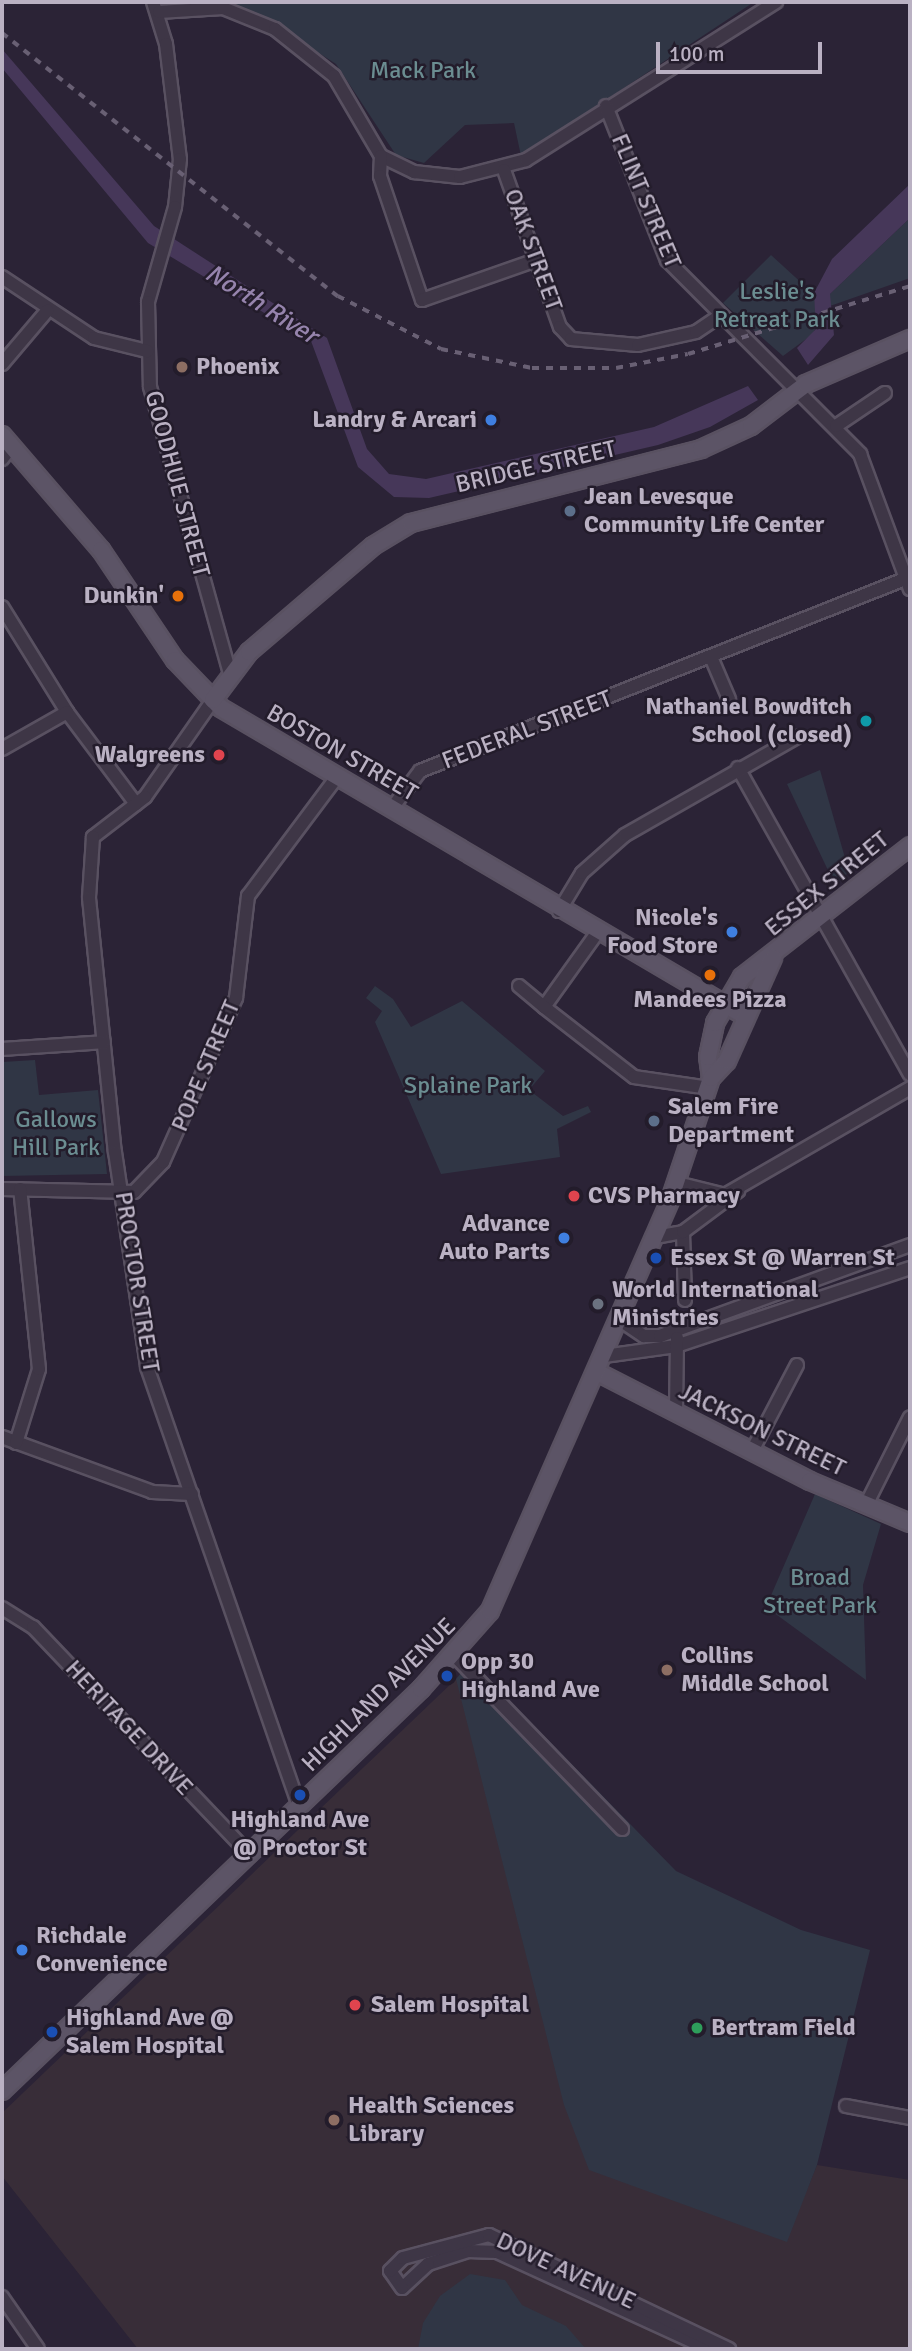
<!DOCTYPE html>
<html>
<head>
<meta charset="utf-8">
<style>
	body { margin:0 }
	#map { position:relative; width:912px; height:2351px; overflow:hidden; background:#2b2336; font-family:Signika,sans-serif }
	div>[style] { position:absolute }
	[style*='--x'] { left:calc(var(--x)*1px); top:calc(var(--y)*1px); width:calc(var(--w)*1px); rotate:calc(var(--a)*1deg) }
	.medical>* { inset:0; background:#382d38 }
	.green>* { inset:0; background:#303645 }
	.water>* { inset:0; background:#463759 }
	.roads { filter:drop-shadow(2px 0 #595161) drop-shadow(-2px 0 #595161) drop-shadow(0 2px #595161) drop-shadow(0 -2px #595161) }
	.minor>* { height:12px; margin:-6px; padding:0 6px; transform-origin:6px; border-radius:6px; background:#3e3646 }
	.major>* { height:16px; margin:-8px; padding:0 8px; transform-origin:8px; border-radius:8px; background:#5c5466 }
	.rail>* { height:3.5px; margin-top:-1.75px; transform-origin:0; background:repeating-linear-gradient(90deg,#696074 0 7px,transparent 0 14px) }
	.dots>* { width:19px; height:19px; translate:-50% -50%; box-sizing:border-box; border:4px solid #231c2b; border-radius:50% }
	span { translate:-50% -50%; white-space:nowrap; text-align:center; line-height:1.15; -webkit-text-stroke:5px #231c2b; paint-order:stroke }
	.park-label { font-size:24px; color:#6b8d91 }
	.street-label { font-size:24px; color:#bab1c3 }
	.poi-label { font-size:24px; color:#bab1c3; font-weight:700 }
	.left { translate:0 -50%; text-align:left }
	.right { translate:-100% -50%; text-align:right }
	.water-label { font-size:26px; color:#9684ad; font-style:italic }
	.frame { position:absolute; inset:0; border:4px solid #bab1c3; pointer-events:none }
	.scale { position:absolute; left:656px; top:42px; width:166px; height:32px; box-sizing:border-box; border:4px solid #bab1c3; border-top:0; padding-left:9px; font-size:21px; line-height:24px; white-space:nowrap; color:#bab1c3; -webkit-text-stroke:5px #231c2b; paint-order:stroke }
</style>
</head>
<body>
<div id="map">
	<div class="medical">
		<div style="clip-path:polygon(456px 1679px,632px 1860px,786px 2241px,817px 2165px,910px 2180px,910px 2349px,138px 2349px,2px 2176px,2px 2113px)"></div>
	</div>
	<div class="green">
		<div style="clip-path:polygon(213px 2px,754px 2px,521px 156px,514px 123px,465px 125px,424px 163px,396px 155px,336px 64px,258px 14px)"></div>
		<div style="clip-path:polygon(910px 218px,910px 278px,830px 306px,833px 316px,818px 321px,813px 334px,783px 356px,723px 303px,771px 255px,817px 297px,830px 294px)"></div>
		<div style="clip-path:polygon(820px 770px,849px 872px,835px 885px,787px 784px)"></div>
		<div style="clip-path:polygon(375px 986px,393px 999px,411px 1027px,462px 1001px,545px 1071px,529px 1090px,563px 1116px,588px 1106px,591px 1112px,557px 1129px,560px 1157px,441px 1174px,375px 1022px,382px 1011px,366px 998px)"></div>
		<div style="clip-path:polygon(35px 1060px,39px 1095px,98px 1090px,107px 1174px,2px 1176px,2px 1062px)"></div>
		<div style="clip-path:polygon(815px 1494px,881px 1524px,863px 1585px,866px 1680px,766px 1607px)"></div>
		<div style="clip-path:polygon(471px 1661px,676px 1871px,801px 1930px,870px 1950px,817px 2165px,787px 2242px,589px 2170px,564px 2105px,456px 1679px)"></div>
		<div style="clip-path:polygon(470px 2274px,505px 2280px,522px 2305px,566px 2326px,586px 2349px,418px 2349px,423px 2323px,440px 2296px)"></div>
	</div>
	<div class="water">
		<div style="clip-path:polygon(2px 49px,154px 226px,327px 338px,367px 449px,389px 474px,426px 479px,654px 427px,748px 386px,758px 400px,710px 427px,658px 445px,429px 498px,394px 497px,358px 467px,311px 341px,148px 243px,2px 68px)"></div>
		<div style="clip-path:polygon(910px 184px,910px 218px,830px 294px,834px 335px,808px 365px,797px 348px,816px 329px,814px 293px,832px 259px)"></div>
	</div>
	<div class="roads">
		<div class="minor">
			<div style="--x:153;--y:2;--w:44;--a:72.8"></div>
			<div style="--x:166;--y:44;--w:116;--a:83.1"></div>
			<div style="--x:180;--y:159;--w:48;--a:95.9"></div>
			<div style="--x:175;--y:207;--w:99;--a:105.9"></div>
			<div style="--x:148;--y:302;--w:85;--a:88.7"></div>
			<div style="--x:150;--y:387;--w:297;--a:74.4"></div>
			<div style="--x:159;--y:12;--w:64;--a:-3.6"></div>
			<div style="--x:223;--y:8;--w:56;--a:22"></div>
			<div style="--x:275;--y:29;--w:75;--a:38.5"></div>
			<div style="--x:334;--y:76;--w:93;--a:59.6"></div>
			<div style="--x:381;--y:156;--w:37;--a:26"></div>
			<div style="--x:414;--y:172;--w:46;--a:6.2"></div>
			<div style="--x:460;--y:177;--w:68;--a:-14.4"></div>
			<div style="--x:526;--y:160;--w:296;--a:-32.3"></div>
			<div style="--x:606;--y:106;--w:166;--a:68.4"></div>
			<div style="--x:667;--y:260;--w:274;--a:45.1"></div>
			<div style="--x:860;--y:454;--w:144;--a:69.7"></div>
			<div style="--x:381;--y:156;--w:20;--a:93"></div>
			<div style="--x:380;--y:176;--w:131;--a:71.3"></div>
			<div style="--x:422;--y:300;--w:121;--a:-19.3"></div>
			<div style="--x:504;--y:170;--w:167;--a:70.4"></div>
			<div style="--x:560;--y:327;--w:16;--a:47"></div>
			<div style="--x:571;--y:339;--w:67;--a:5.1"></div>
			<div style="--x:638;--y:345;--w:59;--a:-12.6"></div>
			<div style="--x:696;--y:332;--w:29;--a:-34"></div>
			<div style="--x:2;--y:277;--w:110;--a:33.5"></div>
			<div style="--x:94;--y:338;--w:55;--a:13.8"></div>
			<div style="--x:2;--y:364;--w:70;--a:-49.7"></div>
			<div style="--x:836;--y:426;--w:59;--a:-34"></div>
			<div style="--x:2;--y:459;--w:16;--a:-52"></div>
			<div style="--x:2;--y:607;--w:123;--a:58.2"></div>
			<div style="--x:67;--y:712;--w:115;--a:53.1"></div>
			<div style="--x:711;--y:657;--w:46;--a:66.8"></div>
			<div style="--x:213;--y:700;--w:118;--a:125"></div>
			<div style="--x:145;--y:797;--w:66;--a:142.4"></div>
			<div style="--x:93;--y:837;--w:61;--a:93.8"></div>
			<div style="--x:89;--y:898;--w:255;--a:84.2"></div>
			<div style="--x:115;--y:1152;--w:217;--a:81.5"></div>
			<div style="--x:147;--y:1367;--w:465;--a:70.9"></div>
			<div style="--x:2;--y:749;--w:75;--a:-29.6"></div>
			<div style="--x:738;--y:768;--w:351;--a:60.7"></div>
			<div style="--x:392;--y:808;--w:46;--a:-52.9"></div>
			<div style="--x:420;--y:771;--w:527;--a:-21.6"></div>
			<div style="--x:559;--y:911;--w:44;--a:-58.8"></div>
			<div style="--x:582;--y:873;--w:57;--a:-41.5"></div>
			<div style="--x:625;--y:835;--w:198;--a:-29.7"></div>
			<div style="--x:597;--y:933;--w:91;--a:125.6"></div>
			<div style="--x:544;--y:1007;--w:114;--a:37.9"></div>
			<div style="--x:634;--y:1077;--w:76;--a:8.3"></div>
			<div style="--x:519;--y:986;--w:33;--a:40"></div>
			<div style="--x:2;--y:1049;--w:102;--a:-3.9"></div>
			<div style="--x:677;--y:1183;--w:49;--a:14"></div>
			<div style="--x:725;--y:1195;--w:214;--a:-30"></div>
			<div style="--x:2;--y:1189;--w:132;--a:1.3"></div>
			<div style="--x:134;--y:1192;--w:42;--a:-46"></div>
			<div style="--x:163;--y:1162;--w:180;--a:-66"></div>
			<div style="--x:236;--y:998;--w:103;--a:-83.3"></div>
			<div style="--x:248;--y:896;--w:149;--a:-53.2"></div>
			<div style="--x:683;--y:1232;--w:68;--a:88.3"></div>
			<div style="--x:655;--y:1237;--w:28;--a:-10"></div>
			<div style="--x:683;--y:1232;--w:69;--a:-36.7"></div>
			<div style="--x:620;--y:1320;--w:29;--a:34"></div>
			<div style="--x:644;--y:1336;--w:16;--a:0"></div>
			<div style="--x:660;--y:1336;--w:266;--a:-20"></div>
			<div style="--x:604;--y:1356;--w:73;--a:-7.9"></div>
			<div style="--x:676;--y:1346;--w:247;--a:-18.4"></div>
			<div style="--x:676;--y:1412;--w:74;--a:-89.2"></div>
			<div style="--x:2;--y:1437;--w:160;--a:20.1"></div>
			<div style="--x:152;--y:1492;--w:40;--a:2.9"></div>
			<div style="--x:16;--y:1443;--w:77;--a:-72.7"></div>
			<div style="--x:39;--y:1369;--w:181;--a:-96"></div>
			<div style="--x:752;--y:1451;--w:97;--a:-62.4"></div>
			<div style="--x:866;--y:1505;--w:98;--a:-63.4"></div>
			<div style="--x:2;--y:1608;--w:36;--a:32"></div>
			<div style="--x:33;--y:1627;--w:315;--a:46.4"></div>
			<div style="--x:454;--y:1655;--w:242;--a:46"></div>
			<div style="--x:846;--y:2106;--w:65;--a:10.6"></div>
			<div style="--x:2;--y:2297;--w:63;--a:55.3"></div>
			<div style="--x:709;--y:2349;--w:233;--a:-155.4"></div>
			<div style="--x:497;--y:2252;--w:29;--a:-178"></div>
			<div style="--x:468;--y:2251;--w:42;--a:162"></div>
			<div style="--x:428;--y:2264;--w:35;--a:137"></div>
			<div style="--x:402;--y:2288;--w:21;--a:-125"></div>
			<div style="--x:390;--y:2271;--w:18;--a:-45"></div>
			<div style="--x:403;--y:2258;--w:89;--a:-15"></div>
			<div style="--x:489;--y:2235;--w:266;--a:25.4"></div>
		</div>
		<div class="major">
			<div style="--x:2;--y:435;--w:152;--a:49.3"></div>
			<div style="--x:101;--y:550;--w:133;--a:56.1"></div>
			<div style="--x:175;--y:660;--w:66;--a:46.2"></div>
			<div style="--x:221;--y:708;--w:606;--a:30.46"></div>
			<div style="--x:213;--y:700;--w:60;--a:-53.1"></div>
			<div style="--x:249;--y:652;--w:163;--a:-40.5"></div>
			<div style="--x:373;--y:546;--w:44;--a:-31.2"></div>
			<div style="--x:411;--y:523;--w:299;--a:-14.3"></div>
			<div style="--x:701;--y:449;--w:55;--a:-24.7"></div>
			<div style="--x:751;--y:426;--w:69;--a:-37.4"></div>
			<div style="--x:806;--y:384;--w:113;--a:-23.4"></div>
			<div style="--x:711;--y:1078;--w:21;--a:-98"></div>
			<div style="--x:708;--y:1057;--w:35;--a:-78"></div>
			<div style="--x:715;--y:1023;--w:53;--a:-59.6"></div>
			<div style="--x:742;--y:977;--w:213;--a:-37.9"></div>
			<div style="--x:597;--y:1372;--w:239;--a:27.1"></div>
			<div style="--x:810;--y:1481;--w:108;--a:22.8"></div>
			<div style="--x:2;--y:2091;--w:581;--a:-43.81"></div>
			<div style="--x:421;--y:1689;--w:104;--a:-48.5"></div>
			<div style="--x:490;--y:1611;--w:449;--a:-66.3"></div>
			<div style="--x:670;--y:1200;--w:129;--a:-71.4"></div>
			<div style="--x:711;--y:1078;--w:23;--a:-47"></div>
			<div style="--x:727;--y:1061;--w:113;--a:-65.9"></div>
		</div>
	</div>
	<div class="rail">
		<div style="--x:2;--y:33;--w:427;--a:38.1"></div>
		<div style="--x:338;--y:296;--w:116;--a:27.2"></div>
		<div style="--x:441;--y:349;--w:93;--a:11.8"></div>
		<div style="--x:532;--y:368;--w:84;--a:0"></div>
		<div style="--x:616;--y:368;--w:73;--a:-11"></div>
		<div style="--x:688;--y:354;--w:232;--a:-17"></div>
	</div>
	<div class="dots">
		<div style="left:182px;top:367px;background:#8d6e63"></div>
		<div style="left:491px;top:420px;background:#3f7fe0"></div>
		<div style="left:570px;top:511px;background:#5c6f8a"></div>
		<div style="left:178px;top:596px;background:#e8710a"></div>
		<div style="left:866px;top:721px;background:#0f9aa8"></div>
		<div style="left:219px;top:755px;background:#e0444e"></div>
		<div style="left:732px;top:932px;background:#3f7fe0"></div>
		<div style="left:710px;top:975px;background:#e8710a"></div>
		<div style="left:654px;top:1121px;background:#5c6f8a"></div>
		<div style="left:574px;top:1196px;background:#e0444e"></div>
		<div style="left:564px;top:1238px;background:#3f7fe0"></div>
		<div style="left:656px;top:1258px;background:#1a4fb4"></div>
		<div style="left:598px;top:1304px;background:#6b7280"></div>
		<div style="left:667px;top:1670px;background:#8d6e63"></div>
		<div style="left:447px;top:1676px;background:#1a4fb4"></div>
		<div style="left:300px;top:1795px;background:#1a4fb4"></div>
		<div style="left:22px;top:1950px;background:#3f7fe0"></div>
		<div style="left:355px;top:2005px;background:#e0444e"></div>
		<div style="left:697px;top:2028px;background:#2e9e5b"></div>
		<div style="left:52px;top:2032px;background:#1a4fb4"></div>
		<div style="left:334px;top:2120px;background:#8d6e63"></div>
	</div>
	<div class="park-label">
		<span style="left:423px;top:71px">Mack Park</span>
		<span style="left:777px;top:306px">Leslie's<br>Retreat Park</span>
		<span style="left:468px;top:1086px">Splaine Park</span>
		<span style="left:56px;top:1134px">Gallows<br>Hill Park</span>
		<span style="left:820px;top:1592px">Broad<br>Street Park</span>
	</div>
	<div class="street-label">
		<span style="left:646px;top:201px;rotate:67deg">FLINT STREET</span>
		<span style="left:533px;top:250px;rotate:70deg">OAK STREET</span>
		<span style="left:536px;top:467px;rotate:-13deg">BRIDGE STREET</span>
		<span style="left:177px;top:484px;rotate:75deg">GOODHUE STREET</span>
		<span style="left:527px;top:730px;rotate:-21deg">FEDERAL STREET</span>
		<span style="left:342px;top:753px;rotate:30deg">BOSTON STREET</span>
		<span style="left:827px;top:884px;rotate:-39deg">ESSEX STREET</span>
		<span style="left:206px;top:1066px;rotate:-67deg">POPE STREET</span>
		<span style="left:137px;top:1282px;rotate:81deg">PROCTOR STREET</span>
		<span style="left:762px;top:1430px;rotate:26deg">JACKSON STREET</span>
		<span style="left:379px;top:1695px;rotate:-45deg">HIGHLAND AVENUE</span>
		<span style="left:129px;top:1728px;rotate:47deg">HERITAGE DRIVE</span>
		<span style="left:566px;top:2271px;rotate:25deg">DOVE AVENUE</span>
	</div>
	<div class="poi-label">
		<span class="left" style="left:196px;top:367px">Phoenix</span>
		<span class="right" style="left:477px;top:420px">Landry &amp; Arcari</span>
		<span class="left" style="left:584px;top:511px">Jean Levesque<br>Community Life Center</span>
		<span class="right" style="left:164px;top:596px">Dunkin'</span>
		<span class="right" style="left:852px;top:721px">Nathaniel Bowditch<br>School (closed)</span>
		<span class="right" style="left:205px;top:755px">Walgreens</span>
		<span class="right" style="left:718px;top:932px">Nicole's<br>Food Store</span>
		<span style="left:710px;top:1000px">Mandees Pizza</span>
		<span class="left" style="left:668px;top:1121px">Salem Fire<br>Department</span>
		<span class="left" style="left:588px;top:1196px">CVS Pharmacy</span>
		<span class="right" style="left:550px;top:1238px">Advance<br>Auto Parts</span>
		<span class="left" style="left:670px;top:1258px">Essex St @ Warren St</span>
		<span class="left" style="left:612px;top:1304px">World International<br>Ministries</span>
		<span class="left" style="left:681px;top:1670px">Collins<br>Middle School</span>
		<span class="left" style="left:461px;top:1676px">Opp 30<br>Highland Ave</span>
		<span style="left:300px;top:1834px">Highland Ave<br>@ Proctor St</span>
		<span class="left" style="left:36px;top:1950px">Richdale<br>Convenience</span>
		<span class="left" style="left:371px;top:2005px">Salem Hospital</span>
		<span class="left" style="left:66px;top:2032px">Highland Ave @<br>Salem Hospital</span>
		<span class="left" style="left:711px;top:2028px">Bertram Field</span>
		<span class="left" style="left:348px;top:2120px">Health Sciences<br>Library</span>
	</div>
	<div class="water-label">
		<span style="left:261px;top:305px;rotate:32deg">North River</span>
	</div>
	<div class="frame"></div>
	<div class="scale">100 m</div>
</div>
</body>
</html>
